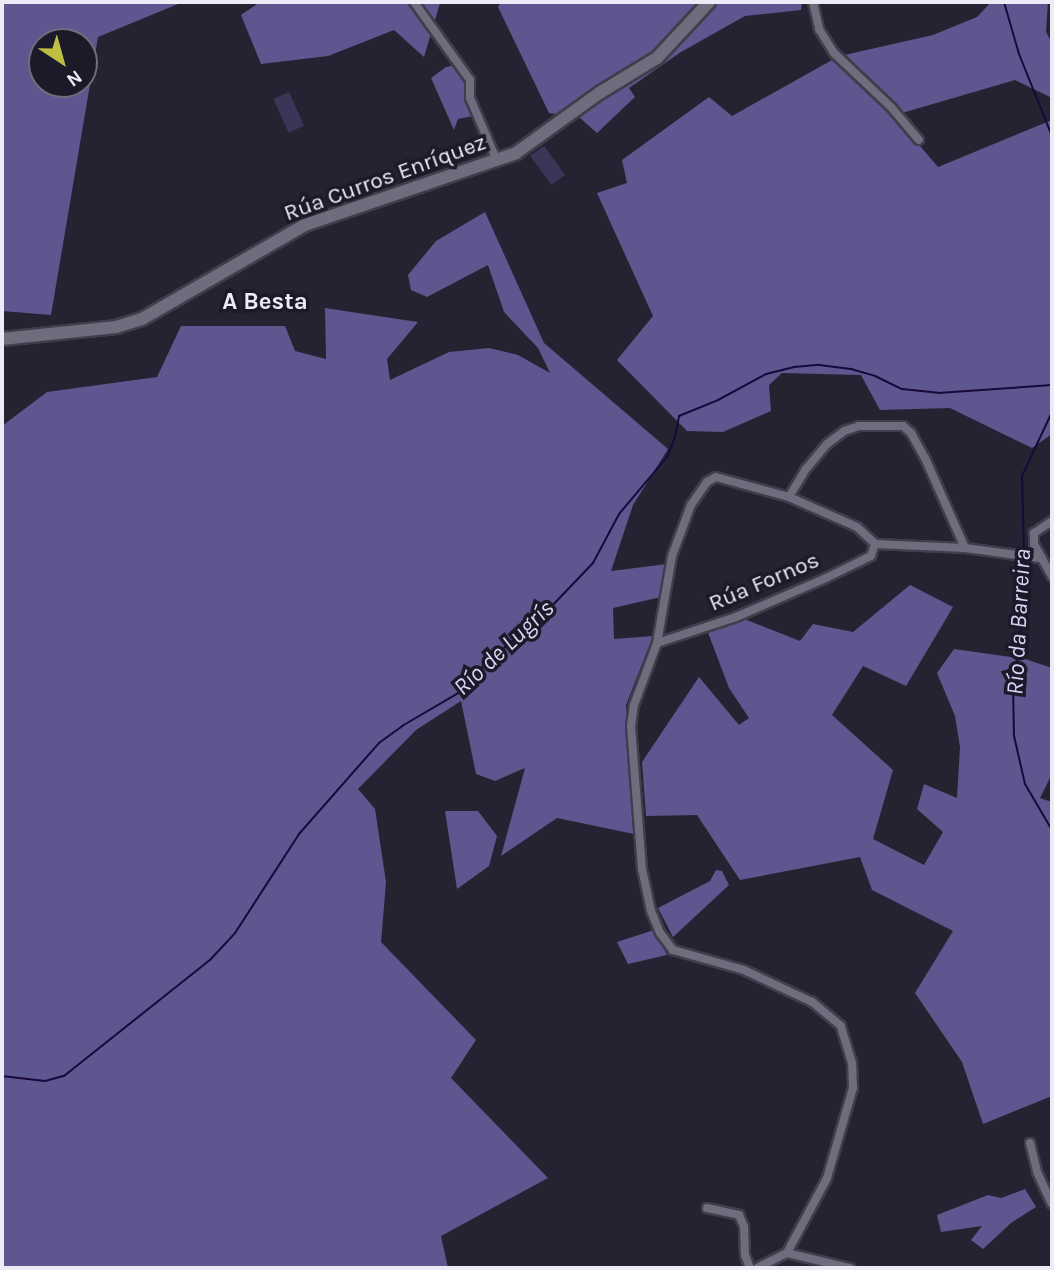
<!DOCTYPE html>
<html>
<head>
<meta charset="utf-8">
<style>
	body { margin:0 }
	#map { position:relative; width:1054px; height:1270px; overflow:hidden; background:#252332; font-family:Karla,sans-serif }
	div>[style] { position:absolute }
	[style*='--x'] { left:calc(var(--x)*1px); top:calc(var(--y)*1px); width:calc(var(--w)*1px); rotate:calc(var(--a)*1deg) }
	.green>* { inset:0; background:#3a3657; transform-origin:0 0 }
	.forest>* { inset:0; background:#5e568e }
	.stream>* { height:2px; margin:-1px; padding:0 1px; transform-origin:1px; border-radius:1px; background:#18093b }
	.roads { filter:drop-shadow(2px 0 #3f3e4a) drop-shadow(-2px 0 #3f3e4a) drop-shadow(0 2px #3f3e4a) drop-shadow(0 -2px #3f3e4a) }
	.street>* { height:8px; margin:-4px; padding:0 4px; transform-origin:4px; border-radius:4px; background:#6e6c7d }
	.secondary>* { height:12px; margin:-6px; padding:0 6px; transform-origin:6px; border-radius:6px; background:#6e6c7d }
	span { translate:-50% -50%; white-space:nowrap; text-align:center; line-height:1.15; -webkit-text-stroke:7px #1c1a28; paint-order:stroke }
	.street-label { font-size:23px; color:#ecebf6 }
	.neighbourhood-label { font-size:24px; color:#ecebf6; font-weight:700 }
	.water-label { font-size:24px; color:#d7d4f6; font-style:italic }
	.frame { position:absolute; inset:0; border:4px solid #ecebf6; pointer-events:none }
	.north { position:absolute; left:28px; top:28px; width:70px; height:70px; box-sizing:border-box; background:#1c1a28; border:2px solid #6f6e7a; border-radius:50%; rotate:144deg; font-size:19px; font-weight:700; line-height:28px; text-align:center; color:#ecebf6 }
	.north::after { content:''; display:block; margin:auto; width:24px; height:32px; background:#bebf42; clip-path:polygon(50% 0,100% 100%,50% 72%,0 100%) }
</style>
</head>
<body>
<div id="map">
	<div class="green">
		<div style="left:289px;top:92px;width:37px;height:17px;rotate:66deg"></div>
		<div style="left:544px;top:146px;width:36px;height:17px;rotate:54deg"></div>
	</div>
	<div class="forest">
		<div style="clip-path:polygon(evenodd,2px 2px,183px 2px,98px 37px,51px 315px,2px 311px,2px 2px,42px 42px,84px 42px,84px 84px,42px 84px,42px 42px)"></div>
		<div style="clip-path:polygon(260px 2px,439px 2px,440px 3px,424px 57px,394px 30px,328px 56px,261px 64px,241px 15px)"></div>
		<div style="clip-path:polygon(501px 2px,802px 2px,801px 10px,745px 16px,681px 52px,629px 88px,635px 97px,597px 133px,580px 118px,549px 113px,498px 7px)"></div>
		<div style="clip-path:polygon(991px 2px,1048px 2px,1046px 32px,1052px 43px,1052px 98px,1015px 80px,902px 113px,840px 56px,933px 35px,977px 17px)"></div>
		<div style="clip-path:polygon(832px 60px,897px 119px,938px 167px,1052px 120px,1052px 434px,1032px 448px,950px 408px,880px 410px,861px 375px,782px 373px,769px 385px,771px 411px,723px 432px,687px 431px,617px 360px,653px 316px,597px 193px,627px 183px,622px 160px,709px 97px,732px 116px)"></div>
		<div style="clip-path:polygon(456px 65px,467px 81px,467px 98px,473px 116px,458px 119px,454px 130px,431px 78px,446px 67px)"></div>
		<div style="clip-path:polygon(485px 212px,544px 343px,668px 449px,633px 505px,611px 571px,667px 564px,661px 597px,613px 608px,614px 639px,653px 636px,626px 705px,634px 834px,557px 818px,501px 856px,525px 768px,495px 781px,476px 774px,461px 701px,416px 730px,358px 789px,375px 809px,386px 882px,381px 942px,476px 1040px,451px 1078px,548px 1178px,441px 1236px,448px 1268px,2px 1268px,2px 426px,47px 392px,157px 377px,181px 326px,285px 326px,295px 351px,326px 359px,325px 308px,418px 322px,387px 359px,390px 380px,449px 352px,489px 348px,518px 355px,550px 373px,538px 348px,504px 312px,488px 265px,427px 297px,411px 290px,408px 275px,436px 241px)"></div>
		<div style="clip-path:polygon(910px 585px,953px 607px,906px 686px,863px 666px,832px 715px,893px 770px,873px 839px,924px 865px,943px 832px,917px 809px,924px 784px,957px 798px,960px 747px,955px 716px,937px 673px,954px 649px,1025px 659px,1052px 668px,1052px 774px,1040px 798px,1052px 802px,1052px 1096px,983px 1124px,962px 1062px,915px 993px,953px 931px,872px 890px,860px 857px,740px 880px,697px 815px,646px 816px,642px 762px,699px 677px,739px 725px,749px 718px,729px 688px,707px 630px,744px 619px,800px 641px,813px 624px,853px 632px)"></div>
		<div style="clip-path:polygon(445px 811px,478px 811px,497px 836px,489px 866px,457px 889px)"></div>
		<div style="clip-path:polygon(716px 870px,722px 871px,729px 885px,673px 937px,658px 908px,710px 881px)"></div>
		<div style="clip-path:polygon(654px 930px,667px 955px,628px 964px,617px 942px)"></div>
		<div style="clip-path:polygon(1025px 1189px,1036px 1207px,1011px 1223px,983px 1249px,971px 1240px,982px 1226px,941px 1232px,937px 1215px,988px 1195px,1001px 1198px)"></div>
	</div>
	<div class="stream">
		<div style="--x:1004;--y:2;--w:54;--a:73.9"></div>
		<div style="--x:1019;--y:54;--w:88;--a:68.1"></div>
		<div style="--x:1024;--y:551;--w:75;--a:-91.5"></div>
		<div style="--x:1022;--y:476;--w:71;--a:-64.9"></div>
		<div style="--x:1024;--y:560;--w:71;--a:92.4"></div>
		<div style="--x:1021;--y:631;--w:55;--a:98.4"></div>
		<div style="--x:1013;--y:685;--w:51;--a:88.9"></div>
		<div style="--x:1014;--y:736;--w:49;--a:77.1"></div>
		<div style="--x:1025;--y:784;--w:53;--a:59.6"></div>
		<div style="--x:2;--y:1076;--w:43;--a:6.6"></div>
		<div style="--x:45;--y:1081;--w:20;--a:-15"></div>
		<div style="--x:64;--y:1076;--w:186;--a:-38.5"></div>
		<div style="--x:210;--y:960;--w:37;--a:-47"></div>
		<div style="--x:235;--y:933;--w:118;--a:-57.1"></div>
		<div style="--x:299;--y:834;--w:121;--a:-48.7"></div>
		<div style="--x:379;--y:743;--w:29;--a:-36"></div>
		<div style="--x:402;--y:726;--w:69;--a:-30.3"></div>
		<div style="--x:462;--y:691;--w:28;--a:-51"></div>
		<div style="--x:480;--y:669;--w:91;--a:-41"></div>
		<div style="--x:549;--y:609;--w:64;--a:-46.3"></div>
		<div style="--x:593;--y:563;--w:55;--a:-62"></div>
		<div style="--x:619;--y:514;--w:75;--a:-49.9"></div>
		<div style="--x:667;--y:457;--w:22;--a:-68"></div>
		<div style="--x:675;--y:437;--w:21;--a:-79"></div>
		<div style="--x:679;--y:416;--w:42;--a:-22.3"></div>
		<div style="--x:718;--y:400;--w:55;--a:-28.4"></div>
		<div style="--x:766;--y:374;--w:29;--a:-14"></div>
		<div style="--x:794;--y:367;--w:25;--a:-5"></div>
		<div style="--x:819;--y:365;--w:32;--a:7"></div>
		<div style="--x:851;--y:369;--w:25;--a:16"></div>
		<div style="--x:875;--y:376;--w:30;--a:26"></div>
		<div style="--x:902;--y:389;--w:36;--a:6"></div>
		<div style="--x:938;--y:393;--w:114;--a:-4"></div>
	</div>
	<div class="roads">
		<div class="street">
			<div style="--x:414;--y:2;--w:96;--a:54.3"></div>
			<div style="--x:470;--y:80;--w:18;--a:90"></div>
			<div style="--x:470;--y:98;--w:69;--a:66.8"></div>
			<div style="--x:813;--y:2;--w:28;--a:77"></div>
			<div style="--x:819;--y:29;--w:28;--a:58"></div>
			<div style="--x:834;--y:53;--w:79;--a:43.5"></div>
			<div style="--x:891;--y:107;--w:43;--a:49.7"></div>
			<div style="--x:789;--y:497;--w:33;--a:-59"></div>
			<div style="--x:806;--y:469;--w:33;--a:-50"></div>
			<div style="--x:827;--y:444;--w:21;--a:-37"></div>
			<div style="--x:844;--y:431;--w:16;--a:-18"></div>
			<div style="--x:859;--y:426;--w:44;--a:0"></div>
			<div style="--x:903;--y:426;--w:11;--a:41"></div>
			<div style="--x:911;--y:433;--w:29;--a:61"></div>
			<div style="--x:925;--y:458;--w:98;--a:66"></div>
			<div style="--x:1052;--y:521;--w:22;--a:146"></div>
			<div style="--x:1034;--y:533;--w:11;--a:90"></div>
			<div style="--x:1034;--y:544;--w:37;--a:61"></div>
			<div style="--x:657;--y:643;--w:83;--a:-18.2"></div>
			<div style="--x:736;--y:617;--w:96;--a:-23.4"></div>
			<div style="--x:824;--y:579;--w:52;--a:-26.1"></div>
			<div style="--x:871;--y:556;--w:13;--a:-72"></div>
			<div style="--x:1030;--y:1143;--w:30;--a:76"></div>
			<div style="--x:1037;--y:1172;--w:35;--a:65"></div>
			<div style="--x:707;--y:1208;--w:33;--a:12"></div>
			<div style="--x:739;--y:1215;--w:13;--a:67"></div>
			<div style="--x:744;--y:1227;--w:28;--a:88"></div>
			<div style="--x:745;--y:1255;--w:14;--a:69"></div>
			<div style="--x:787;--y:1253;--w:85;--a:-61.9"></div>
			<div style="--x:827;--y:1178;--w:94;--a:-73.9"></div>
			<div style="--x:853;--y:1088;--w:25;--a:-92"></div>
			<div style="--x:852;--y:1063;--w:39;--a:-107"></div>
			<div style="--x:841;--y:1026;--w:38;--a:-140"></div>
			<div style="--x:812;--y:1002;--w:75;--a:-154.8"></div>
			<div style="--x:744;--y:970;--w:74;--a:-164.3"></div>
			<div style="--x:673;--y:950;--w:21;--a:-127"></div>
			<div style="--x:660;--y:933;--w:24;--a:-112"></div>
			<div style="--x:651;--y:911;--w:43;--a:-102.1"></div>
			<div style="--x:642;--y:869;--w:143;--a:-94.4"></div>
			<div style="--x:631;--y:726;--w:21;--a:-82"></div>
			<div style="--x:634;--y:705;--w:66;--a:-69.6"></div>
			<div style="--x:657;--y:643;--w:88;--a:-80.2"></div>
			<div style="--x:672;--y:556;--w:54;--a:-69.6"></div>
			<div style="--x:691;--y:505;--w:28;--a:-55"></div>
			<div style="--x:707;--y:482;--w:10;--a:-29"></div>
			<div style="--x:716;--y:477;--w:76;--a:15.3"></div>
			<div style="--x:789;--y:497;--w:74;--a:23.8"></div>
			<div style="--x:857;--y:527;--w:25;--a:43"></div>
			<div style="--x:875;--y:544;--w:90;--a:2.5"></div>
			<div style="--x:965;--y:548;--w:75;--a:7.7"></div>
			<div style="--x:757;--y:1268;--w:34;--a:-27"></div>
			<div style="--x:787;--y:1253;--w:65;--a:13.4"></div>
		</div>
		<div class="secondary">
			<div style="--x:2;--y:339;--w:115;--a:-6"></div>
			<div style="--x:116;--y:327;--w:27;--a:-17"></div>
			<div style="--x:142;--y:319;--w:188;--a:-30"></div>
			<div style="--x:305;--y:225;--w:223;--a:-18.8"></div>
			<div style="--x:516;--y:153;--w:105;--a:-35.7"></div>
			<div style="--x:601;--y:92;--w:66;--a:-31.3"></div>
			<div style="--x:657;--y:58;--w:76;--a:-47.1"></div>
		</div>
	</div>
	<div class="street-label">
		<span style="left:385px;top:178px;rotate:-20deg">Rúa Curros Enríquez</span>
		<span style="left:764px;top:582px;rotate:-23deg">Rúa Fornos</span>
	</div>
	<div class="neighbourhood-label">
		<span style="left:265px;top:302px">A Besta</span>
	</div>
	<div class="water-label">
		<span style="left:1019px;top:622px;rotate:-87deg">Río da Barreira</span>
		<span style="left:504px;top:648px;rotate:-43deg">Río de Lugrís</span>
	</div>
	<div class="frame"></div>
	<div class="north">N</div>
</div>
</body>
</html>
